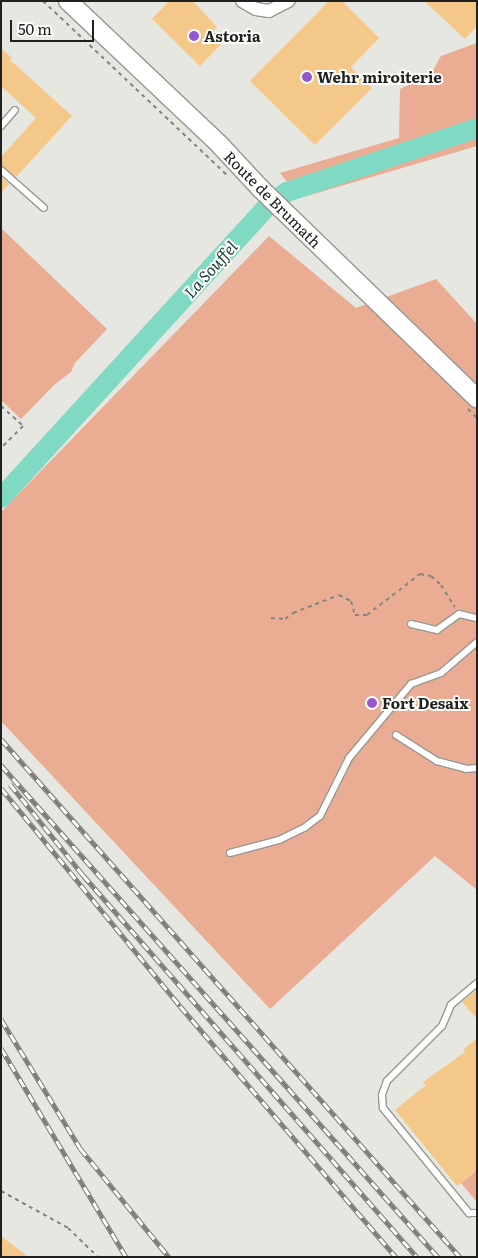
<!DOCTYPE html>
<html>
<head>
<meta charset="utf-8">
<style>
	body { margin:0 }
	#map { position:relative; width:478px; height:1258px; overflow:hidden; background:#e6e7e0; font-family:Literata,serif }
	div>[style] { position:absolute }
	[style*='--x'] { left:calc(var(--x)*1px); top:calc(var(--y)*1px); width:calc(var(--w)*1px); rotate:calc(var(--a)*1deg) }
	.green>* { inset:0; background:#eaac92 }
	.river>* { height:20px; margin:-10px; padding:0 10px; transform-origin:10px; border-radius:10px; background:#80dac3 }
	.building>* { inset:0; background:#f3c889 }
	.path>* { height:2px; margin-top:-1px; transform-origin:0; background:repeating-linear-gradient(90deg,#848580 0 4px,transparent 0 8px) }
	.roads { filter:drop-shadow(1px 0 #989892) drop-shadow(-1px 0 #989892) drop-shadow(0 1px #989892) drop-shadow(0 -1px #989892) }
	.lane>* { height:6px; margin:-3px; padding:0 3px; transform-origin:3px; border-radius:3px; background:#fff }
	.street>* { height:12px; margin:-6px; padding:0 6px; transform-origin:6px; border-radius:6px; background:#fff }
	.secondary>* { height:18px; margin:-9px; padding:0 9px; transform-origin:9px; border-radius:9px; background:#fff }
	.rail>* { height:5px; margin-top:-2.5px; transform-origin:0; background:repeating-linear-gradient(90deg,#fffffe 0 9px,#7b7c78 0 18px); box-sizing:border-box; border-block:1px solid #7b7c78 }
	.dots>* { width:14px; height:14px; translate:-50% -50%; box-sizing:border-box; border:2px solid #fffffe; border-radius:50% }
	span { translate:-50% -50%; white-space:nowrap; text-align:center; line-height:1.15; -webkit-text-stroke:4px #fffffe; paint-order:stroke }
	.poi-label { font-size:15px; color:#20201e; font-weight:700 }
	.left { translate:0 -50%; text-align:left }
	.street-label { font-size:15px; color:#20201e }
	.water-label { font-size:16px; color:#1a4339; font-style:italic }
	.frame { position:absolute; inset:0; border:2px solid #20201e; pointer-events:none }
	.scale { position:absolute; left:10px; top:20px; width:84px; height:22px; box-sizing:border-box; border:2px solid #20201e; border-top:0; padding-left:6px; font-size:15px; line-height:18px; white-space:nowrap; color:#20201e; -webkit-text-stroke:4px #fffffe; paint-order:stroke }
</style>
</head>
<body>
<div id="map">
	<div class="green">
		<div style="clip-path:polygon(477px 43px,477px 146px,300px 198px,280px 173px,399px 138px,400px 89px,421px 79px,425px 85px,441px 56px)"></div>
		<div style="clip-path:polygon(1px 228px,107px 329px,75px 363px,71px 372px,54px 385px,21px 419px,1px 400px)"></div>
		<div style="clip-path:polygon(269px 236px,356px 308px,436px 279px,477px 324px,477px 890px,435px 856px,270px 1009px,1px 721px,1px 512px)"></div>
		<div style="clip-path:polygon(477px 1170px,477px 1202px,461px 1183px)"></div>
	</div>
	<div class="river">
		<div style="--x:1;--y:498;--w:398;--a:-47.6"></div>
		<div style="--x:269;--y:204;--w:22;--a:-34"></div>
		<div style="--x:287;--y:192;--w:200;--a:-18.6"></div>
	</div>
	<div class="building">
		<div style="clip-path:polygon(169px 1px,193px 1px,217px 27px,213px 31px,224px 41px,200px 66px,152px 19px)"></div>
		<div style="clip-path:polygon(329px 1px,342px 1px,379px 38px,351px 67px,372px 88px,315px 145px,250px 81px)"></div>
		<div style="clip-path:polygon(424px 1px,477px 1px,477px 26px,465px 39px)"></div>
		<div style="clip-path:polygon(1px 48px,12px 58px,10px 60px,72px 116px,16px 177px,1px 165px,1px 157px,36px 118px,1px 86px)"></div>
		<div style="clip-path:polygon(1px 177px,9px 184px,1px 193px)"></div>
		<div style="clip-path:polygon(477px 990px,477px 1019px,462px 1002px)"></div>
		<div style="clip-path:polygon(477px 1038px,477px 1170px,457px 1186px,395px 1110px,426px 1085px,423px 1082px,465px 1052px,463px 1050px)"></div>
		<div style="clip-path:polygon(1px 1236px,28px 1257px,1px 1257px)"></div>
	</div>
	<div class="path">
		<div style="--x:43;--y:1;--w:255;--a:43.4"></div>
		<div style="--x:1;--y:406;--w:30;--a:42"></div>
		<div style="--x:23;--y:426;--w:31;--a:135"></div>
		<div style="--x:468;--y:409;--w:13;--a:45"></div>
		<div style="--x:271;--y:618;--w:14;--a:4"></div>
		<div style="--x:285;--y:619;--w:10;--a:-37"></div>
		<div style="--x:293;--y:613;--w:49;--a:-21.4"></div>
		<div style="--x:339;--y:595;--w:13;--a:27"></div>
		<div style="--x:351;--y:601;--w:15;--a:74"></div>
		<div style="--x:355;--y:615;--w:12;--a:0"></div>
		<div style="--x:367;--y:615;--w:67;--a:-37.7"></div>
		<div style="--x:420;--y:574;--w:11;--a:10"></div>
		<div style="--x:431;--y:576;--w:13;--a:42"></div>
		<div style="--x:441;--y:585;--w:26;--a:58"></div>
		<div style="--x:1;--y:1191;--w:77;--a:28.9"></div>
		<div style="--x:68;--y:1228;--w:42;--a:44"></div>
	</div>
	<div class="roads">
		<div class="lane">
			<div style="--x:1;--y:126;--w:21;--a:-49"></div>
			<div style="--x:1;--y:170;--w:57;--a:41.5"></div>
			<div style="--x:411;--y:624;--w:27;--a:13"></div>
			<div style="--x:437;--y:630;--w:27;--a:-36"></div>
			<div style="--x:459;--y:614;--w:18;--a:13"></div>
			<div style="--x:396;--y:735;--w:49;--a:32.4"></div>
			<div style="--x:437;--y:761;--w:30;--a:15"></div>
			<div style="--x:466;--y:769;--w:11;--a:-5"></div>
			<div style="--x:230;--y:853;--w:51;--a:-14.9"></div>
			<div style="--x:279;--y:840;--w:28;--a:-26"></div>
			<div style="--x:304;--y:828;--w:20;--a:-37"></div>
			<div style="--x:320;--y:816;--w:65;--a:-63.4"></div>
			<div style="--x:349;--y:758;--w:97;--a:-50"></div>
			<div style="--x:411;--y:684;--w:32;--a:-20"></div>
			<div style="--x:441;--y:673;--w:48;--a:-40.7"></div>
			<div style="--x:477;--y:983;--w:34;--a:140"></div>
			<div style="--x:451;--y:1005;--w:23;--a:113"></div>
			<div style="--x:442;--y:1026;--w:78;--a:135"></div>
			<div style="--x:387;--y:1081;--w:15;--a:110"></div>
			<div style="--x:382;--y:1095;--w:13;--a:86"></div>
			<div style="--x:383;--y:1108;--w:136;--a:50.7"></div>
			<div style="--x:469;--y:1213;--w:8;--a:0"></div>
		</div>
		<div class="street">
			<div style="--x:242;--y:1;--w:16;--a:30"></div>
			<div style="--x:256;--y:9;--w:13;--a:9"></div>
			<div style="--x:269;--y:11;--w:22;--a:-27"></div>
		</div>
		<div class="secondary">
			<div style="--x:68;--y:1;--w:208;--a:43.4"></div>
			<div style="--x:219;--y:144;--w:62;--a:47"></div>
			<div style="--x:261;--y:189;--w:301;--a:44.1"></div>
		</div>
	</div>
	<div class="rail">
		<div style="--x:1;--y:739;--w:692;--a:48.46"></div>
		<div style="--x:1;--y:765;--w:658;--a:48.39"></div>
		<div style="--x:10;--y:784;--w:117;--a:51.3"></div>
		<div style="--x:83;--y:875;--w:507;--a:48.84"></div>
		<div style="--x:1;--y:788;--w:282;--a:50.6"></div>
		<div style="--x:180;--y:1006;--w:331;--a:49.3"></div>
		<div style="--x:1;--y:1019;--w:151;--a:58.5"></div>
		<div style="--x:80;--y:1148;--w:141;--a:50.8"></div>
		<div style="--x:1;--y:1048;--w:244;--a:59.1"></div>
	</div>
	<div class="dots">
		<div style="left:194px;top:36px;background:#9558cf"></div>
		<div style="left:307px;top:77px;background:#9558cf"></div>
		<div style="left:372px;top:703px;background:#9558cf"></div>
	</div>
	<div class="poi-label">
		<span class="left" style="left:204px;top:36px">Astoria</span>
		<span class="left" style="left:317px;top:77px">Wehr miroiterie</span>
		<span class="left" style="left:382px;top:703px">Fort Desaix</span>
	</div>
	<div class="street-label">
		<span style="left:273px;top:199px;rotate:45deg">Route de Brumath</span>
	</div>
	<div class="water-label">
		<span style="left:210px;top:269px;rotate:-48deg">La Souffel</span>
	</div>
	<div class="frame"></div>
	<div class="scale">50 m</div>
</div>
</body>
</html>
